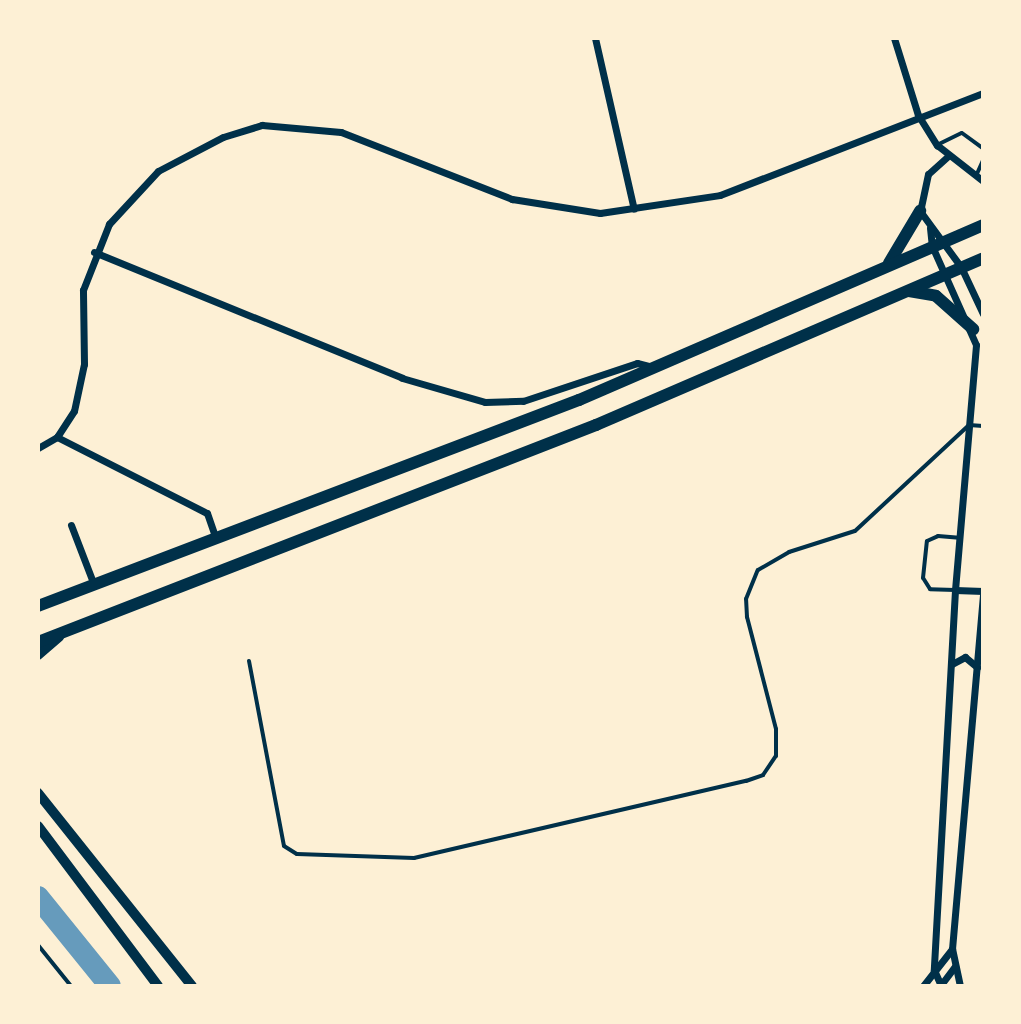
<!DOCTYPE html>
<html>
<head>
<meta charset="utf-8">
<style>
	body { margin:0 }
	#map { position:relative; width:1021px; height:1024px; overflow:hidden; background:#fdf0d5; font-family:"Titillium Web",sans-serif }
	div>[style] { position:absolute }
	[style*='--x'] { left:calc(var(--x)*1px); top:calc(var(--y)*1px); width:calc(var(--w)*1px); rotate:calc(var(--a)*1deg) }
	.river>* { height:22px; margin:-11px; padding:0 11px; transform-origin:11px; border-radius:11px; background:#669bbc }
	.service>* { height:4px; margin:-2px; padding:0 2px; transform-origin:2px; border-radius:2px; background:#003049 }
	.minor>* { height:7px; margin:-3.5px; padding:0 3.5px; transform-origin:3.5px; border-radius:3.5px; background:#003049 }
	.secondary>* { height:10px; margin:-5px; padding:0 5px; transform-origin:5px; border-radius:5px; background:#003049 }
	.primary>* { height:12px; margin:-6px; padding:0 6px; transform-origin:6px; border-radius:6px; background:#003049 }
	span { translate:-50% -50%; white-space:nowrap; text-align:center; line-height:1.15; -webkit-text-stroke:8px #fdf0d5; paint-order:stroke }
	.frame { position:absolute; inset:0; border:40px solid #fdf0d5; pointer-events:none }
</style>
</head>
<body>
<div id="map">
	<div class="river">
		<div style="--x:38;--y:897;--w:114;--a:51"></div>
	</div>
	<div class="service">
		<div style="--x:939;--y:144;--w:25;--a:-26"></div>
		<div style="--x:962;--y:133;--w:26;--a:36"></div>
		<div style="--x:976;--y:176;--w:17;--a:-66"></div>
		<div style="--x:955;--y:590;--w:25;--a:-178"></div>
		<div style="--x:930;--y:589;--w:13;--a:-122"></div>
		<div style="--x:923;--y:578;--w:37;--a:-84"></div>
		<div style="--x:927;--y:541;--w:12;--a:-24"></div>
		<div style="--x:938;--y:536;--w:21;--a:5"></div>
		<div style="--x:249;--y:661;--w:188;--a:79.3"></div>
		<div style="--x:284;--y:846;--w:15;--a:32"></div>
		<div style="--x:297;--y:854;--w:117;--a:2"></div>
		<div style="--x:414;--y:858;--w:341;--a:-13.1"></div>
		<div style="--x:746;--y:781;--w:18;--a:-19"></div>
		<div style="--x:763;--y:775;--w:23;--a:-56"></div>
		<div style="--x:776;--y:756;--w:27;--a:-90"></div>
		<div style="--x:776;--y:729;--w:116;--a:-104.5"></div>
		<div style="--x:747;--y:617;--w:18;--a:-93"></div>
		<div style="--x:746;--y:599;--w:31;--a:-68"></div>
		<div style="--x:758;--y:570;--w:36;--a:-30"></div>
		<div style="--x:789;--y:552;--w:69;--a:-17.7"></div>
		<div style="--x:855;--y:531;--w:156;--a:-42.9"></div>
		<div style="--x:969;--y:425;--w:14;--a:4"></div>
		<div style="--x:38;--y:945;--w:53;--a:51.2"></div>
	</div>
	<div class="minor">
		<div style="--x:595;--y:38;--w:175;--a:77.2"></div>
		<div style="--x:894;--y:38;--w:81;--a:72.7"></div>
		<div style="--x:918;--y:115;--w:36;--a:58"></div>
		<div style="--x:937;--y:145;--w:58;--a:38"></div>
		<div style="--x:947;--y:157;--w:25;--a:138"></div>
		<div style="--x:928;--y:174;--w:38;--a:102"></div>
		<div style="--x:920;--y:211;--w:69;--a:53.8"></div>
		<div style="--x:961;--y:267;--w:52;--a:64.9"></div>
		<div style="--x:930;--y:228;--w:18;--a:84"></div>
		<div style="--x:932;--y:246;--w:108;--a:66"></div>
		<div style="--x:976;--y:345;--w:246;--a:94.9"></div>
		<div style="--x:955;--y:590;--w:381;--a:93.2"></div>
		<div style="--x:934;--y:970;--w:17;--a:66"></div>
		<div style="--x:94;--y:252;--w:333;--a:22.2"></div>
		<div style="--x:402;--y:378;--w:86;--a:16.1"></div>
		<div style="--x:485;--y:402;--w:38;--a:-2"></div>
		<div style="--x:523;--y:401;--w:120;--a:-18.4"></div>
		<div style="--x:637;--y:363;--w:16;--a:14"></div>
		<div style="--x:57;--y:437;--w:168;--a:26.9"></div>
		<div style="--x:207;--y:513;--w:28;--a:71"></div>
		<div style="--x:38;--y:448;--w:22;--a:-30"></div>
		<div style="--x:57;--y:437;--w:31;--a:-57"></div>
		<div style="--x:74;--y:411;--w:48;--a:-78"></div>
		<div style="--x:84;--y:364;--w:74;--a:-90.8"></div>
		<div style="--x:83;--y:290;--w:71;--a:-68.5"></div>
		<div style="--x:109;--y:224;--w:72;--a:-47.2"></div>
		<div style="--x:158;--y:171;--w:73;--a:-27.6"></div>
		<div style="--x:223;--y:137;--w:41;--a:-17.1"></div>
		<div style="--x:262;--y:125;--w:79;--a:5.1"></div>
		<div style="--x:341;--y:132;--w:184;--a:21.4"></div>
		<div style="--x:512;--y:199;--w:89;--a:9"></div>
		<div style="--x:600;--y:213;--w:121;--a:-8.5"></div>
		<div style="--x:720;--y:195;--w:282;--a:-21.2"></div>
		<div style="--x:71;--y:525;--w:64;--a:69"></div>
		<div style="--x:955;--y:590;--w:28;--a:2"></div>
		<div style="--x:952;--y:664;--w:15;--a:-28"></div>
		<div style="--x:965;--y:657;--w:16;--a:40"></div>
		<div style="--x:923;--y:986;--w:47;--a:-51.9"></div>
		<div style="--x:940;--y:986;--w:25;--a:-53"></div>
		<div style="--x:960;--y:986;--w:38;--a:-102"></div>
		<div style="--x:952;--y:949;--w:355;--a:-85"></div>
	</div>
	<div class="secondary">
		<div style="--x:38;--y:655;--w:28;--a:-41"></div>
		<div style="--x:38;--y:793;--w:247;--a:51.4"></div>
		<div style="--x:38;--y:826;--w:200;--a:53.1"></div>
	</div>
	<div class="primary">
		<div style="--x:889;--y:263;--w:61;--a:-59.2"></div>
		<div style="--x:909;--y:291;--w:27;--a:10"></div>
		<div style="--x:936;--y:296;--w:50;--a:41.7"></div>
		<div style="--x:38;--y:606;--w:579;--a:-20.85"></div>
		<div style="--x:579;--y:400;--w:440;--a:-23.4"></div>
		<div style="--x:38;--y:642;--w:599;--a:-21.25"></div>
		<div style="--x:596;--y:425;--w:421;--a:-23.3"></div>
	</div>
	<div class="frame"></div>
</div>
</body>
</html>
